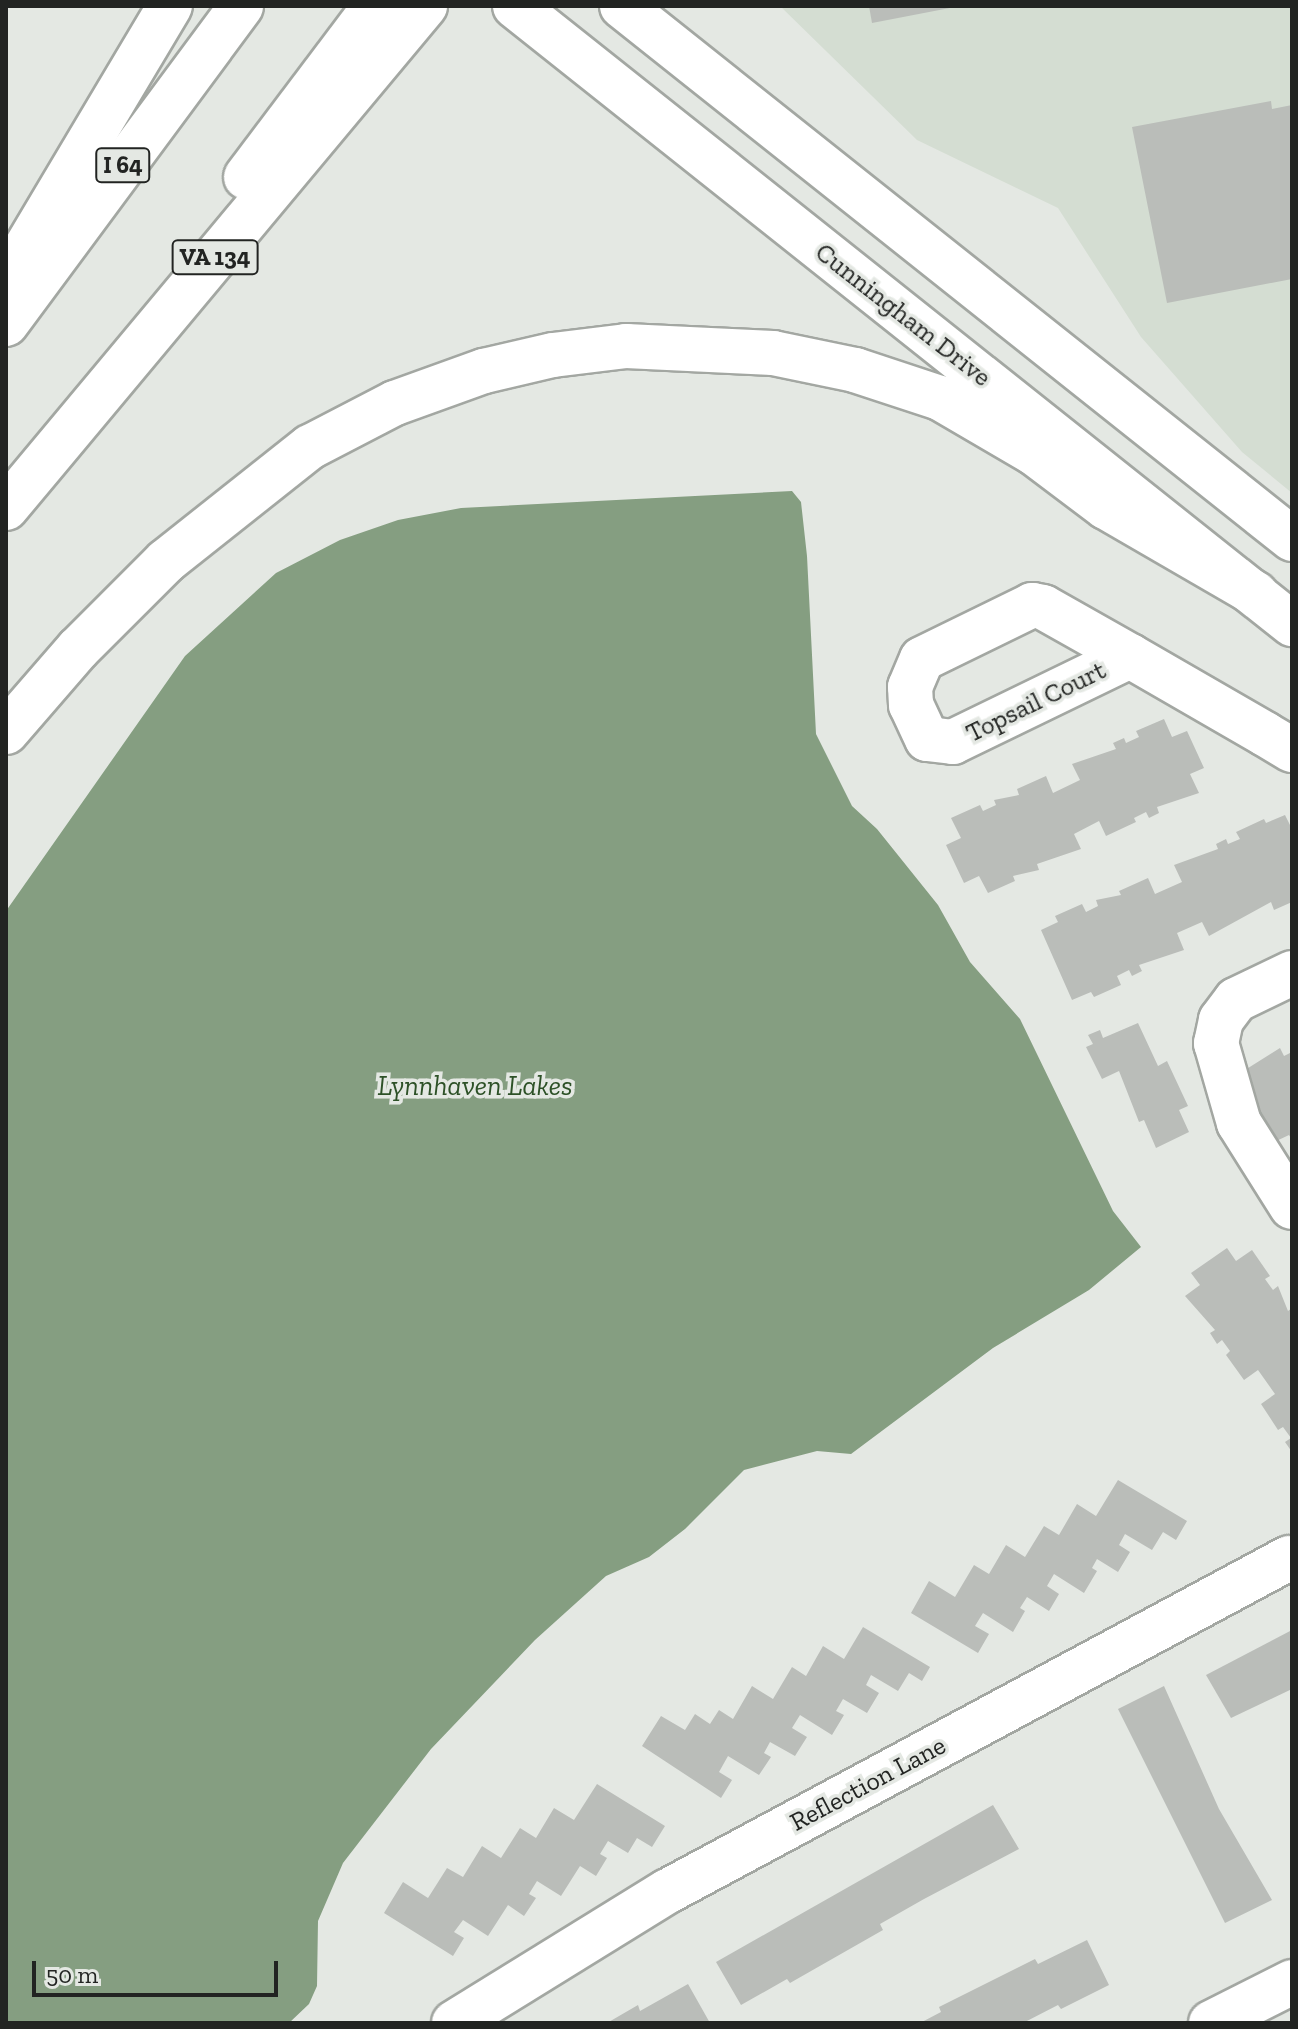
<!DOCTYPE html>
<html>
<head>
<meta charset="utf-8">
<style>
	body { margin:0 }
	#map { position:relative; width:1298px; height:2029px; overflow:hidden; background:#e4e8e3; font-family:"Zilla Slab",serif }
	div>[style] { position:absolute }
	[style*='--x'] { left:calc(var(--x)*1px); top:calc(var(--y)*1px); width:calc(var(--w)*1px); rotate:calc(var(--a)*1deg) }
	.built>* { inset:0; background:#d4ddd2 }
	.water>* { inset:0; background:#859e81 }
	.building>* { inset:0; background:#babdb9 }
	.roads { filter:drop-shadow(2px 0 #a3a7a2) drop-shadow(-2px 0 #a3a7a2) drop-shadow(0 2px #a3a7a2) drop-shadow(0 -2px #a3a7a2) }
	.minor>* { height:44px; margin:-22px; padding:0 22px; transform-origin:22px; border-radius:22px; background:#fff }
	.major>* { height:44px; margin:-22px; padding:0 22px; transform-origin:22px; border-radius:22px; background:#fff }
	.highway>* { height:44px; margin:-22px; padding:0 22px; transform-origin:22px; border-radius:22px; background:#fff }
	span { translate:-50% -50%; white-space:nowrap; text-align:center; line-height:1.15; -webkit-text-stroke:7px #e4e8e3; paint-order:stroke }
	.shield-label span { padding:2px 6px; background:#e4e8e3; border:2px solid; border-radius:6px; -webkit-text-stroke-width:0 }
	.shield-label { font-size:24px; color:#222422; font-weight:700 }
	.street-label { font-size:26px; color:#222422 }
	.water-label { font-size:28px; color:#2d5127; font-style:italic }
	.frame { position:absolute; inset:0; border:8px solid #222422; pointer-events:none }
	.scale { position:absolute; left:32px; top:1961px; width:246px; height:36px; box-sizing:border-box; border:4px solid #222422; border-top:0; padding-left:10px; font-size:24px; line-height:28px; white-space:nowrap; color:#222422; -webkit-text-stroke:6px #e4e8e3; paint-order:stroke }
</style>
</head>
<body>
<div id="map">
	<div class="built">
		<div style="clip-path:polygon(780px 6px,1292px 6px,1292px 493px,1242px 452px,1141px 337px,1058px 208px,917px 140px)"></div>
	</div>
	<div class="water">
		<div style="clip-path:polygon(792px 491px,801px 502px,807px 556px,816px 734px,852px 806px,877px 829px,938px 905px,970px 962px,1020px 1019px,1113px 1211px,1141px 1247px,1089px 1290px,993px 1348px,851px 1454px,817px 1451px,744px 1470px,685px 1529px,649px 1557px,606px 1576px,535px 1640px,431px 1749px,343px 1863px,318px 1921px,317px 1986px,309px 2004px,289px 2023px,6px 2023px,6px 911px,185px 656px,276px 573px,340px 540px,398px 520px,461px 508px)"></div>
	</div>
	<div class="building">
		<div style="clip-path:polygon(869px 6px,955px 6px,955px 7px,872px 23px)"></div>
		<div style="clip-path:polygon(1271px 101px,1272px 109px,1292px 105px,1292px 279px,1167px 303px,1132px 127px)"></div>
		<div style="clip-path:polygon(1164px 719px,1172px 737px,1187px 731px,1204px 768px,1190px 774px,1199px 793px,1157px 807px,1159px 813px,1149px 818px,1146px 812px,1134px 818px,1136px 822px,1106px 836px,1099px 821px,1074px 834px,1081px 849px,1037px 864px,1039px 870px,1013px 876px,1015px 881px,988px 893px,979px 876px,964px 883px,946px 845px,961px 838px,951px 818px,980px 805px,983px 811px,996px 805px,994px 800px,1019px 795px,1017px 789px,1046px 776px,1053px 793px,1080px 780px,1072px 764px,1116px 749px,1113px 743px,1124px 738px,1126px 743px,1139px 737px,1136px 731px)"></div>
		<div style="clip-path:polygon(1285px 815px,1292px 829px,1292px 902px,1274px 910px,1271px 902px,1209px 936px,1202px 922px,1177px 933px,1184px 950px,1139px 965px,1142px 971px,1132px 976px,1129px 970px,1117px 976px,1121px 985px,1094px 997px,1091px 992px,1072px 1000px,1041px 930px,1058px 922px,1055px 916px,1082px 904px,1086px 912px,1098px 906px,1096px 900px,1121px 895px,1119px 891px,1148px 878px,1155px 894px,1182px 882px,1174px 865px,1218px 849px,1216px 844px,1226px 839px,1228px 844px,1240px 839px,1236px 832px,1264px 819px,1266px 823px)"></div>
		<div style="clip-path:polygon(1138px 1023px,1158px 1066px,1167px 1061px,1188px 1106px,1179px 1110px,1189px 1132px,1156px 1148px,1144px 1120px,1139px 1122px,1119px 1071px,1102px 1079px,1086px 1047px,1093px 1044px,1088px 1035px,1100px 1030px,1103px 1038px)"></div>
		<div style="clip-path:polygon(1280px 1048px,1284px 1056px,1292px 1052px,1292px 1140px,1289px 1135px,1270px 1144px,1237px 1075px)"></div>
		<div style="clip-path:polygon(1227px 1248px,1236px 1261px,1252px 1250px,1270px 1276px,1265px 1279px,1273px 1290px,1278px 1286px,1288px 1311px,1292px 1308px,1292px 1452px,1285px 1442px,1291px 1438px,1283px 1427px,1278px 1430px,1261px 1404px,1275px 1394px,1258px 1370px,1244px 1380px,1226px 1355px,1230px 1351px,1222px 1340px,1217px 1344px,1210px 1333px,1215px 1330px,1185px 1296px,1200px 1285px,1191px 1273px)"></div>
		<div style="clip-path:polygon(1118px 1480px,1187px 1521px,1176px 1540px,1163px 1532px,1152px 1550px,1125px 1534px,1119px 1545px,1130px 1552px,1118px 1572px,1097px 1559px,1092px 1568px,1097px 1571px,1084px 1593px,1054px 1574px,1047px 1586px,1059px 1594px,1049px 1611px,1027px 1597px,1020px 1608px,1025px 1611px,1013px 1632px,983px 1613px,975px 1626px,989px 1634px,978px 1653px,911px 1613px,929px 1581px,955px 1597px,974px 1565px,989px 1574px,1006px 1545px,1025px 1557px,1044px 1526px,1059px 1535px,1077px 1504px,1096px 1516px)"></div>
		<div style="clip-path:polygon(863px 1627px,930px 1667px,922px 1681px,909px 1673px,898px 1691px,871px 1675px,866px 1685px,879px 1693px,867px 1713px,843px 1699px,836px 1711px,844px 1715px,832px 1735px,800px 1715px,792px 1728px,807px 1737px,795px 1756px,770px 1742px,764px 1753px,771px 1757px,759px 1775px,728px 1756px,719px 1772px,732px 1780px,721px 1798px,642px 1746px,661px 1716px,685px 1730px,695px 1714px,710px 1724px,719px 1710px,733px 1719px,752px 1686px,773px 1699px,792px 1667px,806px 1676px,823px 1646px,844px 1659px)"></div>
		<div style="clip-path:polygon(1292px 1630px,1292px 1689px,1231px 1718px,1206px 1675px)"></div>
		<div style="clip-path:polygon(1164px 1686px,1219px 1809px,1272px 1900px,1225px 1923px,1118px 1709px)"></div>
		<div style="clip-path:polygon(597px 1784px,665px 1826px,652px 1847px,637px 1838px,628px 1853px,608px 1841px,600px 1854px,607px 1858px,596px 1876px,580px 1866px,561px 1896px,537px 1881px,529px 1894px,536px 1898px,524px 1916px,508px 1905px,488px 1936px,463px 1920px,454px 1932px,464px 1938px,453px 1956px,384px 1913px,403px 1882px,428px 1898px,447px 1868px,463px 1877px,482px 1846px,501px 1858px,520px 1828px,536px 1838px,554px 1808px,574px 1820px)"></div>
		<div style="clip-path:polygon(993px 1805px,1019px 1849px,924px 1899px,880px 1924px,883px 1930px,790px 1983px,787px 1979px,741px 2005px,716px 1962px)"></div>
		<div style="clip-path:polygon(1087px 1940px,1109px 1985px,1061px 2009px,1058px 2005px,1023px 2023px,920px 2023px,941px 2012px,939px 2007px,1035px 1959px,1038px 1964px)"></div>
		<div style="clip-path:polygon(688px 1984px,710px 2023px,607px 2023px,638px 2005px,640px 2011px)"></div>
	</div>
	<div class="roads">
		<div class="minor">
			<div style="--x:1130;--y:656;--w:197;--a:154.1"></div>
			<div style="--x:953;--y:742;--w:26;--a:-173"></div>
			<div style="--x:927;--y:739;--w:38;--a:-115"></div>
			<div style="--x:911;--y:705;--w:18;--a:-93"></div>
			<div style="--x:910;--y:687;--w:30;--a:-67"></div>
			<div style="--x:922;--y:659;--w:123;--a:-26.1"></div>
			<div style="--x:1032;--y:605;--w:11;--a:10"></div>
			<div style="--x:1043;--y:607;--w:100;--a:29.4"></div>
			<div style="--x:1130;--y:656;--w:156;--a:30"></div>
			<div style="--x:1265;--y:734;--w:31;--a:31"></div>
			<div style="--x:1292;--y:973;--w:62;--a:154.3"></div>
			<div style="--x:1236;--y:1000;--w:25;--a:127"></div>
			<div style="--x:1221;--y:1020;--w:24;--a:102"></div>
			<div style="--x:1216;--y:1043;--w:83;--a:74"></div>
			<div style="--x:1239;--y:1123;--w:99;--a:57.8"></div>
			<div style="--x:454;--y:2023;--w:251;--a:-31.7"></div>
			<div style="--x:668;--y:1891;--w:705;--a:-28.2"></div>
			<div style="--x:1211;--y:2023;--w:91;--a:-26.8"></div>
		</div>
		<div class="major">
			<div style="--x:515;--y:6;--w:993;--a:38.5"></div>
			<div style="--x:622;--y:6;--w:856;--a:38.5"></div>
		</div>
		<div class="highway">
			<div style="--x:246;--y:177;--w:214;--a:-53"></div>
			<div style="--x:6;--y:281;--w:320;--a:-59.2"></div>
			<div style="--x:6;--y:324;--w:395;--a:-53.5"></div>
			<div style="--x:6;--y:508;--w:654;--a:-50.15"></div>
			<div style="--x:6;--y:732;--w:110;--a:-49.1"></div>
			<div style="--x:78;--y:649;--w:124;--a:-45"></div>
			<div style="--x:166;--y:561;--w:184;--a:-38.4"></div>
			<div style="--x:310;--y:447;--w:96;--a:-27.4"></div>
			<div style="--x:395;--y:403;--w:95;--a:-19.8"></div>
			<div style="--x:484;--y:371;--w:71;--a:-13.1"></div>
			<div style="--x:553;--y:355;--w:74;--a:-7"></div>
			<div style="--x:626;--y:346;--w:147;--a:2.7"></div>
			<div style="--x:773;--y:353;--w:84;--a:11.7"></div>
			<div style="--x:855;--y:370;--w:89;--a:18.2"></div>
			<div style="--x:940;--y:398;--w:109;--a:30.3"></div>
			<div style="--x:1034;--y:453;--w:90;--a:36.9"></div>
			<div style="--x:1106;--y:507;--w:173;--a:30.1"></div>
		</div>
	</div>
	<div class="shield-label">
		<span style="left:123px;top:165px">I 64</span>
		<span style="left:215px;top:257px">VA 134</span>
	</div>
	<div class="street-label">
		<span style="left:903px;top:315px;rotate:38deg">Cunningham Drive</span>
		<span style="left:1036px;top:702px;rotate:-26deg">Topsail Court</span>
		<span style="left:868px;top:1784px;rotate:-28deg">Reflection Lane</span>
	</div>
	<div class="water-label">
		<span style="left:475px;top:1086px">Lynnhaven Lakes</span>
	</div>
	<div class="frame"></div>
	<div class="scale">50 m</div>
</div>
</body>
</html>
